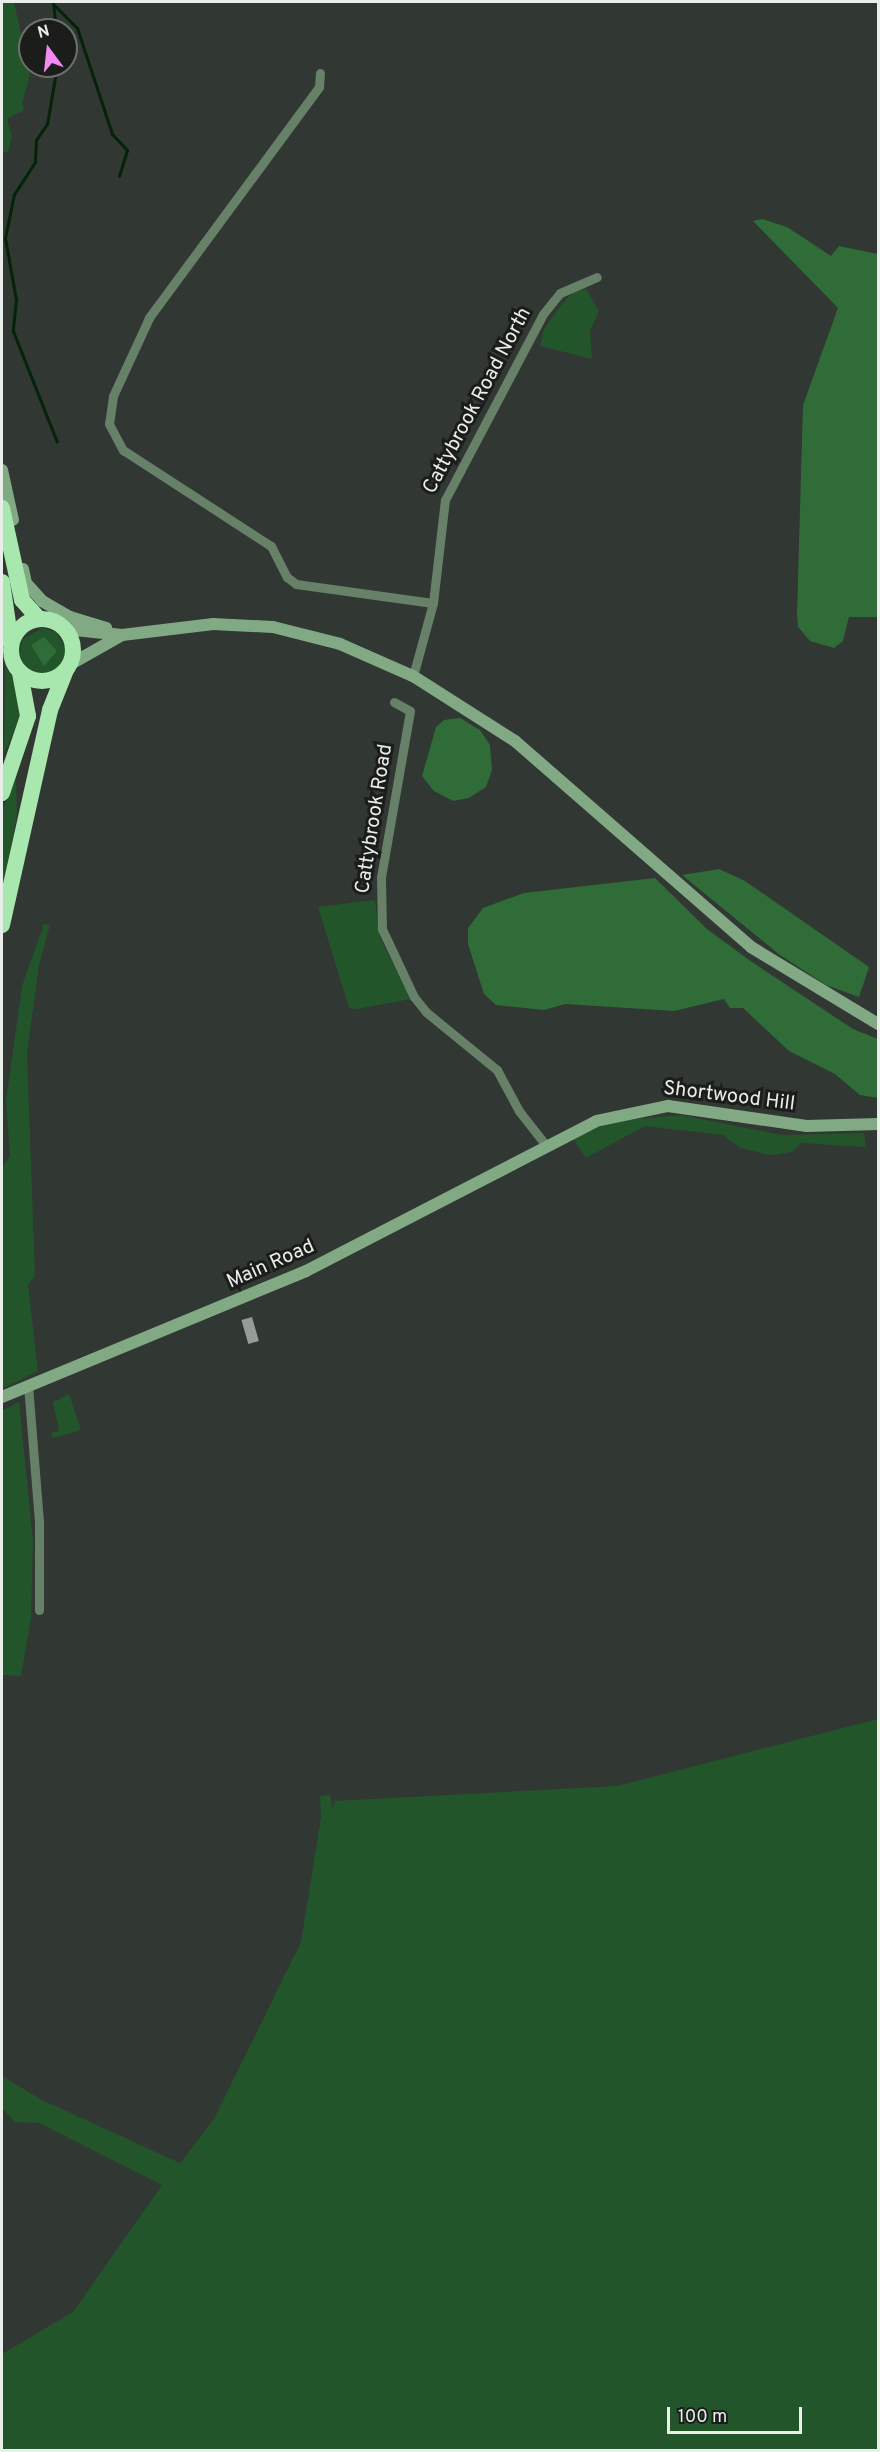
<!DOCTYPE html>
<html>
<head>
<meta charset="utf-8">
<style>
	body { margin:0 }
	#map { position:relative; width:880px; height:2452px; overflow:hidden; background:#313732; font-family:Overpass,sans-serif }
	div>[style] { position:absolute }
	[style*='--x'] { left:calc(var(--x)*1px); top:calc(var(--y)*1px); width:calc(var(--w)*1px); rotate:calc(var(--a)*1deg) }
	.green>* { inset:0; background:#23552a }
	.forest>* { inset:0; background:#2f6c38 }
	.stream>* { height:3px; margin:-1.5px; padding:0 1.5px; transform-origin:1.5px; border-radius:1.5px; background:#042409 }
	.building>* { inset:0; background:#969c96; transform-origin:0 0 }
	.street>* { height:9px; margin:-4.5px; padding:0 4.5px; transform-origin:4.5px; border-radius:4.5px; background:#678068 }
	.secondary>* { height:12px; margin:-6px; padding:0 6px; transform-origin:6px; border-radius:6px; background:#81aa84 }
	.highway>* { height:16px; margin:-8px; padding:0 8px; transform-origin:8px; border-radius:8px; background:#a8e7ad }
	.highway>.ring { margin:-8px; padding:0; box-sizing:content-box; background:none; border:16px solid #a8e7ad; border-radius:50% }
	span { translate:-50% -50%; white-space:nowrap; text-align:center; line-height:1.15; -webkit-text-stroke:6px #1b1d1b; paint-order:stroke }
	.street-label { font-size:20px; color:#eaeeeb }
	.frame { position:absolute; inset:0; border:3px solid #eaeeeb; pointer-events:none }
	.north { position:absolute; left:18px; top:18px; width:60px; height:60px; box-sizing:border-box; background:#1b1d1b; border:2px solid #6e716e; border-radius:50%; rotate:345deg; font-size:16px; font-weight:700; line-height:24px; text-align:center; color:#eaeeeb }
	.north::after { content:''; display:block; margin:auto; width:21px; height:27px; background:#f28af3; clip-path:polygon(50% 0,100% 100%,50% 72%,0 100%) }
	.scale { position:absolute; left:667px; top:2407px; width:135px; height:27px; box-sizing:border-box; border:3px solid #eaeeeb; border-top:0; padding-left:8px; font-size:18px; line-height:21px; white-space:nowrap; color:#eaeeeb; -webkit-text-stroke:4px #1b1d1b; paint-order:stroke }
</style>
</head>
<body>
<div id="map">
	<div class="green">
		<div style="clip-path:polygon(2px 2px,14px 2px,30px 75px,22px 103px,24px 110px,7px 119px,12px 137px,8px 151px,2px 153px)"></div>
		<div style="clip-path:polygon(586px 289px,599px 311px,590px 331px,592px 359px,540px 346px,544px 329px,561px 305px,575px 290px)"></div>
		<div style="clip-path:polygon(42px 628px,56px 632px,67px 651px,57px 672px,41px 676px,26px 669px,19px 654px,23px 639px)"></div>
		<div style="clip-path:polygon(5px 666px,19px 686px,22px 711px,4px 754px)"></div>
		<div style="clip-path:polygon(16px 778px,17px 815px,2px 892px,2px 811px)"></div>
		<div style="clip-path:polygon(375px 900px,380px 938px,411px 999px,357px 1009px,349px 1008px,318px 907px)"></div>
		<div style="clip-path:polygon(44px 924px,50px 925px,39px 965px,27px 1054px,35px 1275px,28px 1285px,38px 1371px,2px 1389px,2px 1167px,10px 1156px,6px 1101px,22px 986px)"></div>
		<div style="clip-path:polygon(681px 1115px,782px 1135px,864px 1133px,866px 1147px,801px 1143px,792px 1152px,770px 1155px,740px 1148px,723px 1135px,645px 1126px,586px 1158px,573px 1139px,613px 1121px)"></div>
		<div style="clip-path:polygon(69px 1394px,81px 1430px,53px 1438px,51px 1433px,59px 1431px,53px 1402px)"></div>
		<div style="clip-path:polygon(19px 1402px,33px 1540px,31px 1618px,21px 1676px,2px 1675px,2px 1411px)"></div>
		<div style="clip-path:polygon(878px 1719px,878px 2450px,2px 2450px,2px 2354px,73px 2312px,162px 2185px,39px 2123px,14px 2122px,2px 2107px,2px 2076px,42px 2100px,180px 2163px,214px 2119px,301px 1942px,321px 1817px,320px 1796px,330px 1795px,333px 1810px,334px 1801px,617px 1786px)"></div>
	</div>
	<div class="forest">
		<div style="clip-path:polygon(762px 219px,787px 227px,831px 256px,839px 246px,878px 254px,878px 617px,849px 617px,843px 641px,834px 648px,810px 641px,798px 627px,797px 614px,803px 405px,838px 308px,753px 221px)"></div>
		<div style="clip-path:polygon(44px 637px,57px 651px,44px 666px,31px 645px)"></div>
		<div style="clip-path:polygon(460px 718px,480px 730px,490px 745px,492px 770px,486px 787px,469px 798px,453px 801px,434px 791px,422px 776px,436px 727px,444px 720px)"></div>
		<div style="clip-path:polygon(719px 869px,745px 881px,869px 967px,859px 997px,826px 985px,780px 955px,682px 875px)"></div>
		<div style="clip-path:polygon(655px 878px,707px 929px,752px 962px,853px 1029px,878px 1039px,878px 1098px,860px 1095px,835px 1074px,789px 1051px,743px 1008px,730px 1008px,724px 999px,674px 1011px,565px 1004px,544px 1010px,496px 1005px,484px 994px,468px 944px,468px 928px,483px 908px,524px 893px)"></div>
	</div>
	<div class="stream">
		<div style="--x:53;--y:2;--w:28;--a:84"></div>
		<div style="--x:54;--y:5;--w:33;--a:45"></div>
		<div style="--x:77;--y:28;--w:112;--a:71.7"></div>
		<div style="--x:112;--y:134;--w:22;--a:47"></div>
		<div style="--x:127;--y:150;--w:27;--a:107"></div>
		<div style="--x:57;--y:66;--w:59;--a:99.8"></div>
		<div style="--x:47;--y:124;--w:19;--a:125"></div>
		<div style="--x:36;--y:140;--w:22;--a:93"></div>
		<div style="--x:35;--y:162;--w:38;--a:123"></div>
		<div style="--x:14;--y:194;--w:45;--a:101.6"></div>
		<div style="--x:5;--y:238;--w:63;--a:79.9"></div>
		<div style="--x:16;--y:300;--w:31;--a:96"></div>
		<div style="--x:13;--y:331;--w:119;--a:68.4"></div>
	</div>
	<div class="building">
		<div style="left:252px;top:1317px;width:25px;height:11px;rotate:74deg"></div>
	</div>
	<div class="street">
		<div style="--x:320;--y:73;--w:14;--a:94"></div>
		<div style="--x:319;--y:87;--w:287;--a:126.4"></div>
		<div style="--x:149;--y:318;--w:86;--a:114.8"></div>
		<div style="--x:113;--y:396;--w:28;--a:98"></div>
		<div style="--x:109;--y:424;--w:30;--a:62"></div>
		<div style="--x:123;--y:450;--w:176;--a:33"></div>
		<div style="--x:271;--y:546;--w:35;--a:63"></div>
		<div style="--x:287;--y:577;--w:11;--a:38"></div>
		<div style="--x:296;--y:584;--w:138;--a:7.9"></div>
		<div style="--x:413;--y:676;--w:76;--a:-74.7"></div>
		<div style="--x:433;--y:603;--w:104;--a:-83.4"></div>
		<div style="--x:445;--y:500;--w:210;--a:-62.2"></div>
		<div style="--x:543;--y:314;--w:27;--a:-51"></div>
		<div style="--x:560;--y:293;--w:40;--a:-23.4"></div>
		<div style="--x:394;--y:702;--w:18;--a:29"></div>
		<div style="--x:410;--y:711;--w:169;--a:99.9"></div>
		<div style="--x:381;--y:878;--w:51;--a:88.9"></div>
		<div style="--x:382;--y:929;--w:75;--a:64.8"></div>
		<div style="--x:414;--y:997;--w:19;--a:51"></div>
		<div style="--x:426;--y:1012;--w:92;--a:39.2"></div>
		<div style="--x:497;--y:1070;--w:47;--a:61.8"></div>
		<div style="--x:519;--y:1111;--w:42;--a:51.8"></div>
		<div style="--x:28;--y:1385;--w:136;--a:85.4"></div>
		<div style="--x:39;--y:1521;--w:89;--a:90"></div>
	</div>
	<div class="secondary">
		<div style="--x:2;--y:470;--w:51;--a:77.6"></div>
		<div style="--x:23;--y:569;--w:14;--a:78"></div>
		<div style="--x:26;--y:583;--w:24;--a:48"></div>
		<div style="--x:42;--y:601;--w:32;--a:30"></div>
		<div style="--x:70;--y:617;--w:38;--a:17"></div>
		<div style="--x:66;--y:629;--w:56;--a:6.1"></div>
		<div style="--x:122;--y:635;--w:92;--a:-6.9"></div>
		<div style="--x:213;--y:624;--w:60;--a:2.9"></div>
		<div style="--x:273;--y:627;--w:69;--a:14.2"></div>
		<div style="--x:340;--y:644;--w:80;--a:23.7"></div>
		<div style="--x:413;--y:676;--w:121;--a:32.5"></div>
		<div style="--x:515;--y:741;--w:313;--a:41.1"></div>
		<div style="--x:751;--y:947;--w:149;--a:31.2"></div>
		<div style="--x:69;--y:665;--w:61;--a:-29.5"></div>
		<div style="--x:2;--y:1397;--w:329;--a:-22.5"></div>
		<div style="--x:306;--y:1271;--w:326;--a:-27.3"></div>
		<div style="--x:596;--y:1121;--w:74;--a:-11.8"></div>
		<div style="--x:668;--y:1106;--w:140;--a:8.2"></div>
		<div style="--x:807;--y:1126;--w:71;--a:-1.6"></div>
	</div>
	<div class="highway">
		<div style="--x:2;--y:508;--w:94;--a:77.7"></div>
		<div style="--x:22;--y:600;--w:25;--a:48"></div>
		<div style="--x:2;--y:582;--w:63;--a:81.7"></div>
		<div class="ring" style="left:11px;top:619px;width:46px;height:46px"></div>
		<div style="--x:2;--y:793;--w:81;--a:-71.3"></div>
		<div style="--x:28;--y:716;--w:44;--a:-100.5"></div>
		<div style="--x:2;--y:925;--w:220;--a:-77.4"></div>
		<div style="--x:50;--y:710;--w:43;--a:-68.2"></div>
	</div>
	<div class="street-label">
		<span style="left:478px;top:401px;rotate:-62deg">Cattybrook Road North</span>
		<span style="left:375px;top:819px;rotate:-81deg">Cattybrook Road</span>
		<span style="left:729px;top:1097px;rotate:7deg">Shortwood Hill</span>
		<span style="left:271px;top:1265px;rotate:-24deg">Main Road</span>
	</div>
	<div class="frame"></div>
	<div class="north">N</div>
	<div class="scale">100 m</div>
</div>
</body>
</html>
